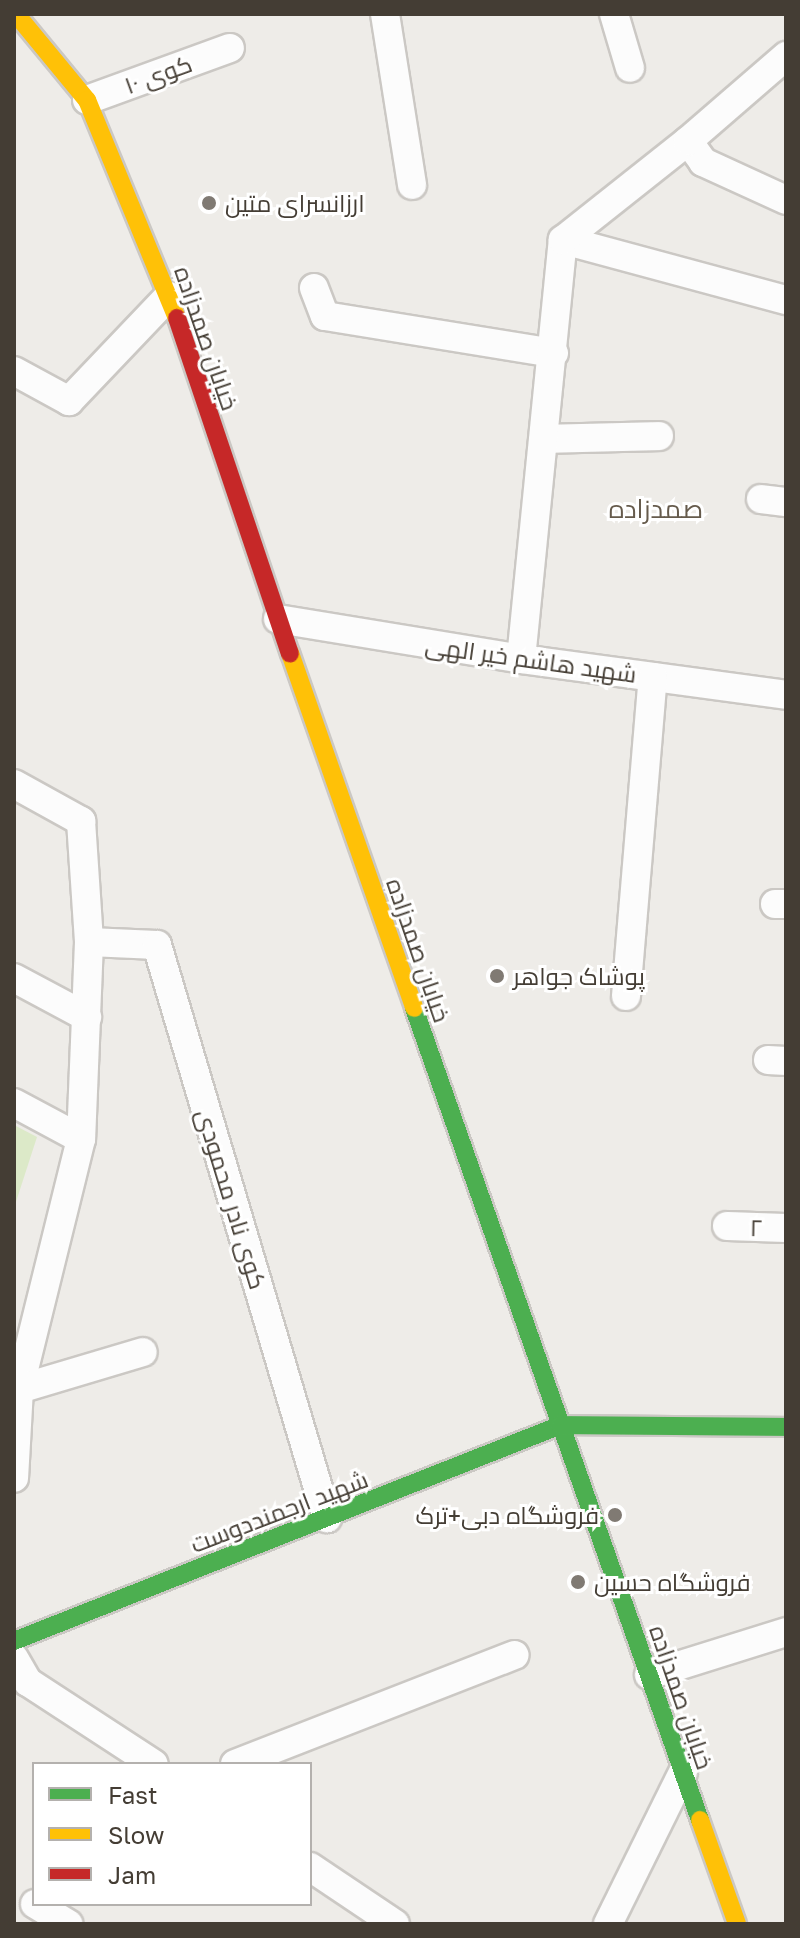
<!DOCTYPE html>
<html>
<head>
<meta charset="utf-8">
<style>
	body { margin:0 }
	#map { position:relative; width:800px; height:1938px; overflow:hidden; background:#eeece8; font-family:"Golos Text",Cairo,sans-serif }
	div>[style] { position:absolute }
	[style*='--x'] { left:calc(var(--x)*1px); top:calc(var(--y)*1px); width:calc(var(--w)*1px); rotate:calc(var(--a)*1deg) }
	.green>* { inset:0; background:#dce9c8 }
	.roads { filter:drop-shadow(2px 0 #cbc8c4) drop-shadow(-2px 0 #cbc8c4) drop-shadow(0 2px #cbc8c4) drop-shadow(0 -2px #cbc8c4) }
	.street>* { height:28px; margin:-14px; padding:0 14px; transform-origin:14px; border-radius:14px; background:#fcfcfc }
	.fast>* { height:18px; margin:-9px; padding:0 9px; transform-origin:9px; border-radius:9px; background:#4caf50 }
	.slow>* { height:18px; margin:-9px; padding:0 9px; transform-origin:9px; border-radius:9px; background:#ffc107 }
	.jam>* { height:18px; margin:-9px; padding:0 9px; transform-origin:9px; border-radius:9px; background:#c62828 }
	.dots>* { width:22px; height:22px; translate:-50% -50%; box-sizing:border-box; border:4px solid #fff; border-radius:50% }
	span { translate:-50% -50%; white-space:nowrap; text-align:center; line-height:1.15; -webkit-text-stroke:6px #fff; paint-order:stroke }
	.street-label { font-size:24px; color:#443d34 }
	.poi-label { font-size:24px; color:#443d34 }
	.left { translate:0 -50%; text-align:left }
	.right { translate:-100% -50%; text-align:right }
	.neighbourhood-label { font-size:26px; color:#665b4c }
	.frame { position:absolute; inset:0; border:16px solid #443d34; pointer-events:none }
	.legend { position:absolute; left:32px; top:1762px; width:280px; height:144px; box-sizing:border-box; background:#fff; border:2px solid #b4b1ae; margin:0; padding:10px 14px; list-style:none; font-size:24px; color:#443d34 }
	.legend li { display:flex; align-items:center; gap:16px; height:40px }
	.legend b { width:40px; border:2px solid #b4b1ae }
</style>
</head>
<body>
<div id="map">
	<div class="green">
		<div style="clip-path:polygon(14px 1125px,37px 1137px,14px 1208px)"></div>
	</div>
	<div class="roads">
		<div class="street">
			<div style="--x:385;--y:14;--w:173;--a:81"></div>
			<div style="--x:614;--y:14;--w:56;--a:73.5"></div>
			<div style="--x:87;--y:100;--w:152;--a:-20"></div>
			<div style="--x:688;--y:141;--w:26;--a:54"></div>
			<div style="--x:703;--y:162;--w:91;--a:24.6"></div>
			<div style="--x:563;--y:240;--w:231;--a:15.1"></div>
			<div style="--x:314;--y:288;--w:30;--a:69"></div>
			<div style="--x:325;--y:316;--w:232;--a:9.2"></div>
			<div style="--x:14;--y:371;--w:63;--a:28.6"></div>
			<div style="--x:69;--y:401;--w:145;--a:-46.4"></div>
			<div style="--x:545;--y:439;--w:114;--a:-1.5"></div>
			<div style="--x:761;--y:499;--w:25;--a:7"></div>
			<div style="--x:278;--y:619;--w:246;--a:9.3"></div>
			<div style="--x:521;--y:659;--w:267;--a:7.7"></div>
			<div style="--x:521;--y:659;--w:421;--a:-84.3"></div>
			<div style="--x:563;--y:240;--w:159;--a:-38.4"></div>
			<div style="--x:688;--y:141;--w:130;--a:-40.9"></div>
			<div style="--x:14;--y:784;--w:77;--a:28.9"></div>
			<div style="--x:81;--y:821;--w:121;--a:86.2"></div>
			<div style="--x:89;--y:942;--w:197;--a:92.3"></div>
			<div style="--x:81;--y:1139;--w:258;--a:103.9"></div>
			<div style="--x:19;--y:1389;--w:89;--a:93.2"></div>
			<div style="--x:775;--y:904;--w:11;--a:0"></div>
			<div style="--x:89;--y:942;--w:68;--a:2.5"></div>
			<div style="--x:157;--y:945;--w:598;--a:73.48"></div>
			<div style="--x:14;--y:978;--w:83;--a:28.1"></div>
			<div style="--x:626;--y:996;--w:320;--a:-85.2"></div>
			<div style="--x:768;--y:1060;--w:18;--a:3"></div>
			<div style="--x:14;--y:1103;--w:76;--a:28.2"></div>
			<div style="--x:727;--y:1226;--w:59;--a:1.9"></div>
			<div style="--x:19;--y:1389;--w:129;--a:-16.6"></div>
			<div style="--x:14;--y:1658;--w:28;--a:60"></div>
			<div style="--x:28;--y:1682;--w:150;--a:33.1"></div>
			<div style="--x:649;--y:1675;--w:144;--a:-17.4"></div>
			<div style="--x:235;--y:1764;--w:300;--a:-21.3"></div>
			<div style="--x:310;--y:1867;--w:102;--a:33.8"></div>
			<div style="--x:35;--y:1904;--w:39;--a:31"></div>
			<div style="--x:608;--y:1924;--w:169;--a:-63.7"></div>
		</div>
		<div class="fast">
			<div style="--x:414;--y:1008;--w:861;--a:70.6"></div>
			<div style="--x:14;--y:1641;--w:588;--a:-21.55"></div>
			<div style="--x:561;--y:1425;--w:225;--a:0.5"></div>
		</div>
		<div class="slow">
			<div style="--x:16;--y:14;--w:112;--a:50.5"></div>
			<div style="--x:87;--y:100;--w:236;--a:67.6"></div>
			<div style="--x:290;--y:653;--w:376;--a:70.7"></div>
			<div style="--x:700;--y:1820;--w:110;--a:70.4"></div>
		</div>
		<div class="jam">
			<div style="--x:177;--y:318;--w:354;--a:71.4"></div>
		</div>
	</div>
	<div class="dots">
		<div style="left:209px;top:203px;background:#807a73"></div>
		<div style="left:497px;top:976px;background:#807a73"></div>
		<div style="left:615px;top:1515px;background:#807a73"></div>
		<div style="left:578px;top:1582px;background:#807a73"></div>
	</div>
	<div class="street-label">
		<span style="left:158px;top:74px;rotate:-20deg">کوی ۱۰</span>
		<span style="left:207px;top:338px;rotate:71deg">خیابان صمدزاده</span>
		<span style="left:531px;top:659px;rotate:8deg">شهید هاشم خیر الهی</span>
		<span style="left:419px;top:950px;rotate:71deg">خیابان صمدزاده</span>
		<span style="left:232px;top:1199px;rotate:73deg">کوی نادر محمودی</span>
		<span style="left:756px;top:1227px;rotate:1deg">۲</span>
		<span style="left:279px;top:1511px;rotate:-21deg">شهید ارجمنددوست</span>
		<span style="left:682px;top:1697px;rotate:71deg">خیابان صمدزاده</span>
	</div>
	<div class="poi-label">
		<span class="left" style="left:225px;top:203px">ارزانسرای متین</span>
		<span class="left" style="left:513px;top:976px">پوشاک جواهر</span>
		<span class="right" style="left:599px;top:1515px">فروشگاه دبی+ترک</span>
		<span class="left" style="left:594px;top:1582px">فروشگاه حسین</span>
	</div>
	<div class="neighbourhood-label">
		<span style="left:656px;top:509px">صمدزاده</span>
	</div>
	<div class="frame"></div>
	<ul class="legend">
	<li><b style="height:10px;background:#4caf50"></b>Fast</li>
	<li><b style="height:10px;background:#ffc107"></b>Slow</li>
	<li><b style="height:10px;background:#c62828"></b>Jam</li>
	</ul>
</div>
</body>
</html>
